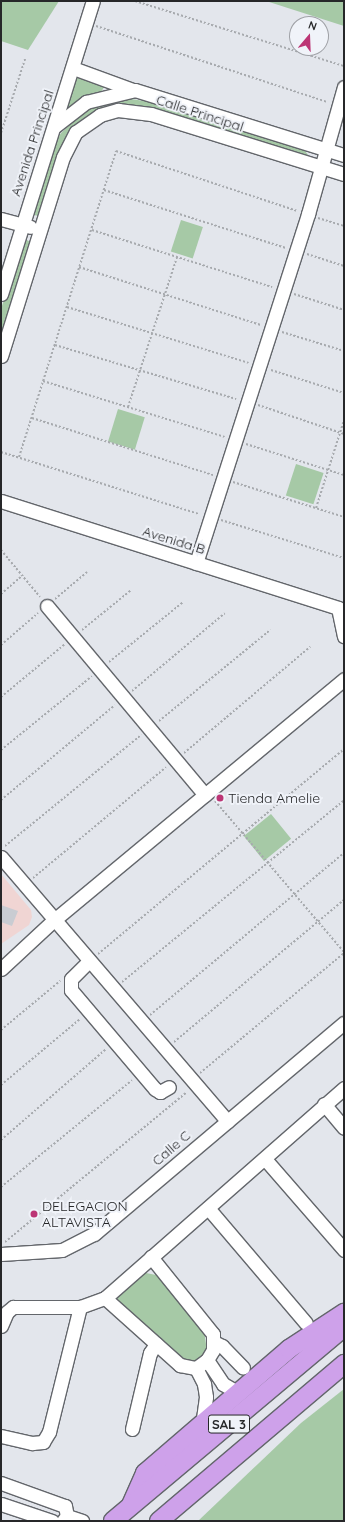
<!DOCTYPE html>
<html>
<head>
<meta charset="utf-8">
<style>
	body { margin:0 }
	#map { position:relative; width:345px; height:1522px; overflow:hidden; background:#e3e6ec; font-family:Quicksand,sans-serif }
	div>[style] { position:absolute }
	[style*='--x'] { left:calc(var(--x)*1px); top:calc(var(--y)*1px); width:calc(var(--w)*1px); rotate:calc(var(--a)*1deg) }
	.education>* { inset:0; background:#f0d5d3 }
	.green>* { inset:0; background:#a6c9a6; transform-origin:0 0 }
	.building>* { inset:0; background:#c9ccd2 }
	.path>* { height:2px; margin-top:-1px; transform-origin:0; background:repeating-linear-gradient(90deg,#a7aaae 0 2px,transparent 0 4px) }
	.roads { filter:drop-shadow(1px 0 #63666b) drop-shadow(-1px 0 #63666b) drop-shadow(0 1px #63666b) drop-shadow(0 -1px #63666b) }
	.minor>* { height:13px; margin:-6.5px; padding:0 6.5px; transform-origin:6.5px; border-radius:6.5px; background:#fff }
	.highway>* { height:18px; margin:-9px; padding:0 9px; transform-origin:9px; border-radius:9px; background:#cea1ea }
	.dots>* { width:11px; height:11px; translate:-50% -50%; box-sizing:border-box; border:2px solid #f0f3f9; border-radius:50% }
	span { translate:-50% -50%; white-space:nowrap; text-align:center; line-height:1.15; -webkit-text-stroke:4px #f0f3f9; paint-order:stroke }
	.shield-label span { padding:1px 3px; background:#f0f3f9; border:1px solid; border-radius:3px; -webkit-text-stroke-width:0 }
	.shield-label { font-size:13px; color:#262729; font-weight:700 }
	.street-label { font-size:14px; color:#262729 }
	.poi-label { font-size:14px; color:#262729 }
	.left { translate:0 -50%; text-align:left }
	.frame { position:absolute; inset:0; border:2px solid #262729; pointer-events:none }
	.north { position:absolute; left:289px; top:16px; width:40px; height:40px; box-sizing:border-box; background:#f0f3f9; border:1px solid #9fa1a6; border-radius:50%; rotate:19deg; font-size:11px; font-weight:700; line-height:16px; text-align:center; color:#262729 }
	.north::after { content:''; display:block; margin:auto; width:14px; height:18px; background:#bc3575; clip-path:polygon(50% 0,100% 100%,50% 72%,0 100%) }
</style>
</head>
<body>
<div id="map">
	<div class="education">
		<div style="clip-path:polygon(1px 874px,31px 910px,32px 917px,29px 925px,1px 944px)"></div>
	</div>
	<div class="green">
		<div style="clip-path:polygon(1px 1px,59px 1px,28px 50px,1px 41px)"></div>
		<div style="clip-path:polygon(266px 1px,344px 1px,344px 26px)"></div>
		<div style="clip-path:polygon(80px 76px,104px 84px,104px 87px,100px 94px,77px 101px,64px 112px,75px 77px)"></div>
		<div style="clip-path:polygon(125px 98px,163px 104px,304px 150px,310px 157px,142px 106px,120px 105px,91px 115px,39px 216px,34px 215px,53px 147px,61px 133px,86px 110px)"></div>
		<div style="left:181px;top:220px;width:23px;height:33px;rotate:18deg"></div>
		<div style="clip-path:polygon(27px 240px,30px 242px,1px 342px,1px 309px,22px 243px)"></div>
		<div style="left:118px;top:409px;width:28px;height:34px;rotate:17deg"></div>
		<div style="left:296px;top:464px;width:29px;height:33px;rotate:18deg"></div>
		<div style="left:271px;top:814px;width:32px;height:35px;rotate:51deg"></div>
		<div style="clip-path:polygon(141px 1272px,156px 1275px,204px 1330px,207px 1351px,196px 1362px,180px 1360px,116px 1303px,117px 1294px)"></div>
		<div style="clip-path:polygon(344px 1389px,344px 1521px,198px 1521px,301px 1423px)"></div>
	</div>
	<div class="building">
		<div style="clip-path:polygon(1px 905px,18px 911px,12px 926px,1px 922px)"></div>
	</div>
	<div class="path">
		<div style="--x:135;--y:1;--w:219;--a:17.3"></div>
		<div style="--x:96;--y:26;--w:243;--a:18.2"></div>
		<div style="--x:1;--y:133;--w:78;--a:-72"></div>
		<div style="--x:104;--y:190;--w:191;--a:17.7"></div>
		<div style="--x:318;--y:218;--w:27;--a:17"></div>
		<div style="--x:92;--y:230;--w:189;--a:17.6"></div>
		<div style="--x:307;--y:254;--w:39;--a:18"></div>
		<div style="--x:79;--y:267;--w:191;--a:17.7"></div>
		<div style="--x:294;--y:294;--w:52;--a:17.7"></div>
		<div style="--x:67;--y:307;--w:190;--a:17.1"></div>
		<div style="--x:282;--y:332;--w:65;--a:17"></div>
		<div style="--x:55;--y:345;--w:189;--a:16.6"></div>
		<div style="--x:271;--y:370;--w:77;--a:17.5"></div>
		<div style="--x:43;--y:381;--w:190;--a:17.1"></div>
		<div style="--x:258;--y:405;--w:91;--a:18.6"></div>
		<div style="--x:128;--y:407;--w:158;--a:-71.9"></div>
		<div style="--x:32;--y:418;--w:190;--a:17.5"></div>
		<div style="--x:246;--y:444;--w:103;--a:17.6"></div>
		<div style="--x:1;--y:452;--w:207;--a:17.4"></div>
		<div style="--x:19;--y:457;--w:321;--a:-72.4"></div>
		<div style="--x:116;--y:151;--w:191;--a:18.3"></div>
		<div style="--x:233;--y:482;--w:116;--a:17.5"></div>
		<div style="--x:316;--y:508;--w:92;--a:-72.3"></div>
		<div style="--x:221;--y:520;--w:129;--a:17.2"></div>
		<div style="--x:1;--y:550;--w:61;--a:50.3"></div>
		<div style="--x:1;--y:594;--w:28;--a:-41"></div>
		<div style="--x:55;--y:599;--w:42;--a:-40.2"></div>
		<div style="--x:82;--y:630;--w:63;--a:-39.2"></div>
		<div style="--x:1;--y:645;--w:49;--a:-40.9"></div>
		<div style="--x:109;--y:662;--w:95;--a:-39"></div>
		<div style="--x:132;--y:691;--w:121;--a:-40"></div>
		<div style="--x:1;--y:697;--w:83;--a:-39.6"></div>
		<div style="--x:159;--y:721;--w:144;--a:-39.3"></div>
		<div style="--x:1;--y:750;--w:117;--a:-39.1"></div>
		<div style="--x:184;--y:753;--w:165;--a:-40.1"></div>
		<div style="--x:1;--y:800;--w:148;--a:-39.8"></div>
		<div style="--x:215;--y:801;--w:199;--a:49.5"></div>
		<div style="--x:5;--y:846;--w:176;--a:-39.2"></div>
		<div style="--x:33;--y:878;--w:173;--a:-39.8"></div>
		<div style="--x:98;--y:954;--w:320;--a:-39.8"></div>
		<div style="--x:122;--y:982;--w:287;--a:-39.3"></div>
		<div style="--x:150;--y:1015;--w:253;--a:-39.9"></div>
		<div style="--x:1;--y:1030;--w:77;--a:-39.7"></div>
		<div style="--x:174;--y:1042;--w:222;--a:-39.9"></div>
		<div style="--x:200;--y:1073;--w:187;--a:-39.8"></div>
		<div style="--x:1;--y:1085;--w:103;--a:-39.9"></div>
		<div style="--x:1;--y:1140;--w:139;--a:-40.9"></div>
		<div style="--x:1;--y:1187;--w:169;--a:-39.2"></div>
		<div style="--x:5;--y:1242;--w:236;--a:-39.5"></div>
	</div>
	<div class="roads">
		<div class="minor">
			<div style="--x:73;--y:68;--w:64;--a:20.1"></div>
			<div style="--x:54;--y:127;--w:41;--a:-38"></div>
			<div style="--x:86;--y:102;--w:50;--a:-13.8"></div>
			<div style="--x:135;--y:90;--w:219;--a:17.3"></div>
			<div style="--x:1;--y:219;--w:30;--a:15"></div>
			<div style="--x:1;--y:294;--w:307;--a:-72.6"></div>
			<div style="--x:1;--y:356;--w:208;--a:-72.7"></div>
			<div style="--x:63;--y:157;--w:28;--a:-63"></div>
			<div style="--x:76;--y:132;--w:29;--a:-35"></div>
			<div style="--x:100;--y:115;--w:19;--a:-16"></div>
			<div style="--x:118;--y:110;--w:33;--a:7"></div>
			<div style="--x:151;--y:114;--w:202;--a:17.3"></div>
			<div style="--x:1;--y:501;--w:354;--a:17.6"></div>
			<div style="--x:196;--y:563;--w:367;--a:-72.2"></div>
			<div style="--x:308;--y:214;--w:132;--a:-74.2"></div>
			<div style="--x:47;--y:606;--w:246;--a:50.1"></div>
			<div style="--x:338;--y:608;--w:29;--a:78"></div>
			<div style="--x:1;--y:857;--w:348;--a:49.4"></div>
			<div style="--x:89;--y:961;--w:25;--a:135"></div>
			<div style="--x:71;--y:979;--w:11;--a:90"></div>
			<div style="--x:71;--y:990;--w:130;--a:49.7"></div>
			<div style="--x:155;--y:1089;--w:6;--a:31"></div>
			<div style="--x:160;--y:1092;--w:10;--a:-29"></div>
			<div style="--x:1;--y:969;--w:72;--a:-42.8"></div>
			<div style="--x:54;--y:920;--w:377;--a:-39.7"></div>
			<div style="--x:324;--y:1104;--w:31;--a:50"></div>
			<div style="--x:265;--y:1159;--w:121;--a:49"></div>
			<div style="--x:208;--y:1208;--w:151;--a:49.6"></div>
			<div style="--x:1;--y:1254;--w:61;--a:-3.8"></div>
			<div style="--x:62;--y:1250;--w:36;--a:-27"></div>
			<div style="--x:94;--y:1234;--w:327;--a:-40.2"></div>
			<div style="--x:105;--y:1298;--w:101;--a:41.8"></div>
			<div style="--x:180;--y:1365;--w:16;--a:11"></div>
			<div style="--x:196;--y:1368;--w:14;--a:-36"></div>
			<div style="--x:207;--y:1360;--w:12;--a:-59"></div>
			<div style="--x:213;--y:1350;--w:16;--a:-90"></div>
			<div style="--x:213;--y:1334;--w:99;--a:-128.8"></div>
			<div style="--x:1;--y:1326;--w:15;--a:-67"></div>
			<div style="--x:7;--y:1312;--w:8;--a:-40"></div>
			<div style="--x:13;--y:1307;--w:67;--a:0"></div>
			<div style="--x:80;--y:1307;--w:27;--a:-20"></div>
			<div style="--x:105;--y:1298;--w:318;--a:-41.3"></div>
			<div style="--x:214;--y:1342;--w:9;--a:27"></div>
			<div style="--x:222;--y:1346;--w:30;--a:46"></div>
			<div style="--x:207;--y:1360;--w:29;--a:56"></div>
			<div style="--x:223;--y:1384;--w:16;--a:30"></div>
			<div style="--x:196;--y:1368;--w:18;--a:63"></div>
			<div style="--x:204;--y:1384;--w:13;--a:81"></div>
			<div style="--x:206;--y:1397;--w:27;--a:98"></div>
			<div style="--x:132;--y:1429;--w:78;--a:-76.7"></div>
			<div style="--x:150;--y:1353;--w:11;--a:-56"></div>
			<div style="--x:1;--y:1436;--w:32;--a:13"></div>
			<div style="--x:32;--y:1443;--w:11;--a:-5"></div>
			<div style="--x:43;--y:1442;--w:12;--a:-59"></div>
			<div style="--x:49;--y:1432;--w:129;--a:-76.1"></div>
			<div style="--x:1;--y:1483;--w:68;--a:19.8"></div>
			<div style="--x:65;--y:1506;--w:10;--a:79"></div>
			<div style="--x:67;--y:1516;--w:6;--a:129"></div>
			<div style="--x:1;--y:1504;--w:54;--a:18.4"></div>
			<div style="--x:67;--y:1516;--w:16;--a:18"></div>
		</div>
		<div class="highway">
			<div style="--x:131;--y:1505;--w:35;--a:-66"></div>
			<div style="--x:145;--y:1473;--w:190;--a:-40.7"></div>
			<div style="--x:289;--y:1349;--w:66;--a:-33.2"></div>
			<div style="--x:113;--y:1521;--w:302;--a:-40"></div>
			<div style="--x:159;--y:1521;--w:243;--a:-40.3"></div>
		</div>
	</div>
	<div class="dots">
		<div style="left:220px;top:798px;background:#bc3575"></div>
		<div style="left:34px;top:1214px;background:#bc3575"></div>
	</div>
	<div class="shield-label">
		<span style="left:229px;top:1424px">SAL 3</span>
	</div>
	<div class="street-label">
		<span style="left:200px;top:113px;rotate:18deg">Calle Principal</span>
		<span style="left:32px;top:143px;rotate:-72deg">Avenida Principal</span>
		<span style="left:174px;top:540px;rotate:17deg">Avenida B</span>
		<span style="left:171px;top:1148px;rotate:-41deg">Calle C</span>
	</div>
	<div class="poi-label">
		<span class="left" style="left:228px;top:798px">Tienda Amelie</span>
		<span class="left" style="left:42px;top:1214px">DELEGACION<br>ALTAVISTA</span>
	</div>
	<div class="frame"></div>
	<div class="north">N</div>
</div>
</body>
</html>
